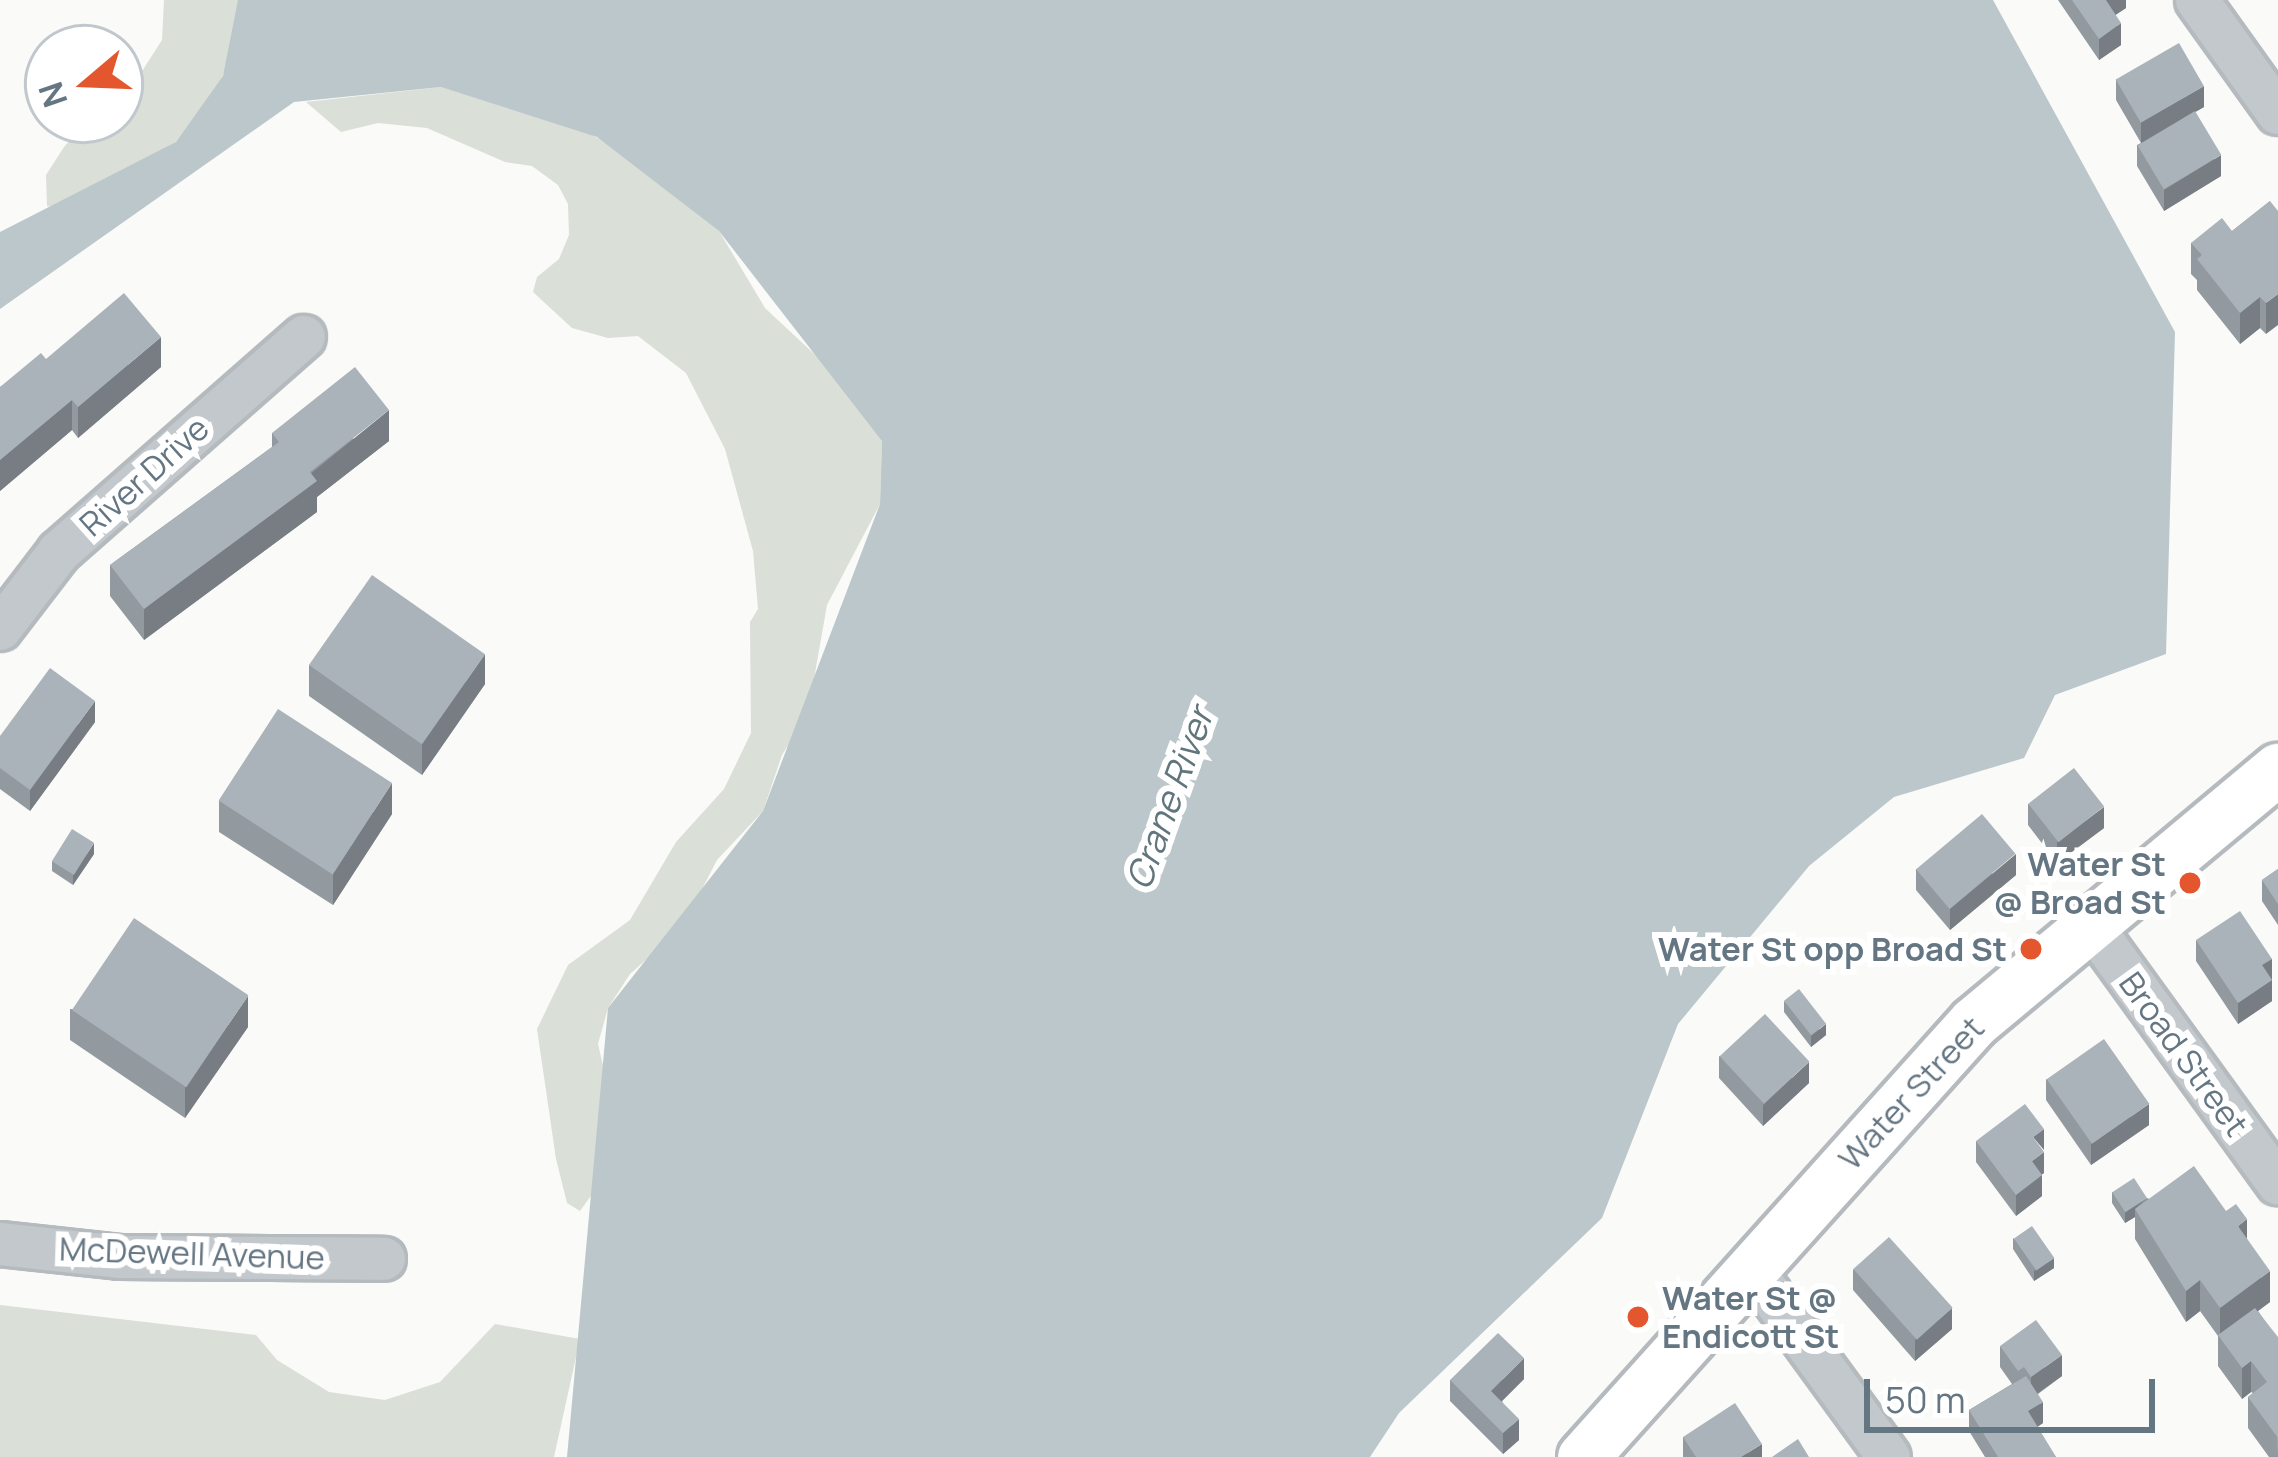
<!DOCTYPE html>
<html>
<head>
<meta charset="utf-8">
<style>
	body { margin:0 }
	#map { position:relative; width:2278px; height:1457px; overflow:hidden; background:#fafaf8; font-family:Manrope,sans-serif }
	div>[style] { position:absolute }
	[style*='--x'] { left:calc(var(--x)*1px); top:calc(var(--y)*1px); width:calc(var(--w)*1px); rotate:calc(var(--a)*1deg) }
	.green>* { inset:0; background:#dadfd7 }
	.water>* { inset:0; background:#bbc7cb }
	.roads { filter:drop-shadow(3px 0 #b5babe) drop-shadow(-3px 0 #b5babe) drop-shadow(0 3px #b5babe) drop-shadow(0 -3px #b5babe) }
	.minor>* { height:42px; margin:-21px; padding:0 21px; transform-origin:21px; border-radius:21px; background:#c3c8cc }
	.major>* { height:51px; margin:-25.5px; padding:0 25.5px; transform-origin:25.5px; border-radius:25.5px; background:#fff }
	.wall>* { inset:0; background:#929a9f }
	.shaded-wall>* { inset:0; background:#777d82 }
	.building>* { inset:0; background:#aab3b9; transform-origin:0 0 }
	.dots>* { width:33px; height:33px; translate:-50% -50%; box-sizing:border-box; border:6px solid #fff; border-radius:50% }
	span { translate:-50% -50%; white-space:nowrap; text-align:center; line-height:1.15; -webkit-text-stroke:12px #fff; paint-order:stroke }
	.street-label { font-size:33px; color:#657683 }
	.poi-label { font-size:33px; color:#657683; font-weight:700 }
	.right { translate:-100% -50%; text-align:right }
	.left { translate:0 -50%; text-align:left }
	.water-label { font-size:36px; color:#60757c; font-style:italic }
	.north { position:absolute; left:24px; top:24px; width:120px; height:120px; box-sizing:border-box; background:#fff; border:3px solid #c1c8cd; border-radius:50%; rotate:251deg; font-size:33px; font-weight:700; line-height:48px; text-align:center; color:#657683 }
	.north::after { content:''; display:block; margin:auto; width:42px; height:54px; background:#e4572e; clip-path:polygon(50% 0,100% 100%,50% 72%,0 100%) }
	.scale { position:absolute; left:1864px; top:1379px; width:291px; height:54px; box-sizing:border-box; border:6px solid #657683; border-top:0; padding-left:15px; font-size:36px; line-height:42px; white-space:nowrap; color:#657683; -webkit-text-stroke:9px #fff; paint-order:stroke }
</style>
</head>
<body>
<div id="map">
	<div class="green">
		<div style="clip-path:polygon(164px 0,239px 0,231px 54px,219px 85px,176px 142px,65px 210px,47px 206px,46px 175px,64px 147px,87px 120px,120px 120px,120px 92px,137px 79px,162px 40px)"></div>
		<div style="clip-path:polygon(441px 87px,569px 123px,611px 145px,719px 231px,765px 308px,856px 393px,882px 441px,880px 504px,827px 605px,808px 713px,782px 755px,763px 811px,717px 860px,699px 895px,657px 950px,630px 974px,608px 1008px,598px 1044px,613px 1109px,598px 1186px,580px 1211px,567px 1203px,556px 1159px,537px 1029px,568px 965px,630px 920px,676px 842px,724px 789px,751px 733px,750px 622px,758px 609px,753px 551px,725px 449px,686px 373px,638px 336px,608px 338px,572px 328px,533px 292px,537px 277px,559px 259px,569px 235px,568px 204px,558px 185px,532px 166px,505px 162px,427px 128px,378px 123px,341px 132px,306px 102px)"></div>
		<div style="clip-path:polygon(0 1305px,256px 1335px,277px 1360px,329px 1392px,385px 1400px,440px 1382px,495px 1324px,580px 1339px,554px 1457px,0 1457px)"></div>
	</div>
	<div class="water">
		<div style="clip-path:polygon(238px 0,1993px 0,2175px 332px,2166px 654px,2055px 695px,2024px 758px,1894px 797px,1809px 866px,1678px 1024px,1602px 1218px,1399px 1413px,1370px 1457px,567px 1457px,608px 1008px,763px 811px,880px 504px,882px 441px,719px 231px,597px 137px,441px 87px,294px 102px,0 309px,0 232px,176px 142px,223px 76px)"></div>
	</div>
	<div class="roads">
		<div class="minor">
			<div style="--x:2197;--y:0;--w:139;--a:54.4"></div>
			<div style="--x:0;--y:629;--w:97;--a:-52.5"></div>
			<div style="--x:59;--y:552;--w:326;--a:-41.3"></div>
			<div style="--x:2091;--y:925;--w:319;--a:54.1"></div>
			<div style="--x:0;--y:1244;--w:120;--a:6.2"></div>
			<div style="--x:119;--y:1257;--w:265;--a:0.4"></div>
			<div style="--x:1751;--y:1268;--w:234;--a:53.9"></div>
		</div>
		<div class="major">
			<div style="--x:1583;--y:1457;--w:585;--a:-48.05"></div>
			<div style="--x:1974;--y:1022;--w:396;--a:-39.8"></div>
		</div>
	</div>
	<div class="wall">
		<div style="clip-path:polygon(2058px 0,2126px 0,2126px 8px,2115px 15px,2121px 45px,2099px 60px)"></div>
		<div style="clip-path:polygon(2116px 79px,2204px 107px,2195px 112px,2221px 176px,2164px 211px,2137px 166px,2137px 145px,2141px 143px,2116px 100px)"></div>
		<div style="clip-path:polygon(2270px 201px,2266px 334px,2260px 328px,2240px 344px,2197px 290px,2197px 280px,2191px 274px,2191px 243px,2232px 231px)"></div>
		<div style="clip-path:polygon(46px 359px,161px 367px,78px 438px,72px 430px,0 491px,0 387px)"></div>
		<div style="clip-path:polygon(272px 433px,389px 441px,317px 497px,317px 512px,144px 640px,110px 596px,110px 565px,272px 447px)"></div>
		<div style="clip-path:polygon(309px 665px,485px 684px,422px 775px,309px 696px)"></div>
		<div style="clip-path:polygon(95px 722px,30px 811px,0 789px,0 736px)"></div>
		<div style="clip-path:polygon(219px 801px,392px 814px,333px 905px,219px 832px)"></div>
		<div style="clip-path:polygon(2028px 804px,2104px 828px,2057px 863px,2028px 825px)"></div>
		<div style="clip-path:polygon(94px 854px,73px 885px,52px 871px,52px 861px)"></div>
		<div style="clip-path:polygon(1916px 869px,2016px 875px,1950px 930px,1916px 890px)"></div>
		<div style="clip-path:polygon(2278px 869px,2278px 925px,2262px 901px,2262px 880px)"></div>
		<div style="clip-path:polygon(2196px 940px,2272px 959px,2272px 1001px,2238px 1024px,2196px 961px)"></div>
		<div style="clip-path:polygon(1784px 1001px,1826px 1035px,1811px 1047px,1784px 1012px)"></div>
		<div style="clip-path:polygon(70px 1009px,248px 1027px,185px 1118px,70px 1040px)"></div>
		<div style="clip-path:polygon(1719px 1056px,1809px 1083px,1763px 1126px,1719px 1078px)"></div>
		<div style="clip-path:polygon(2046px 1079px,2149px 1125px,2091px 1165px,2046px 1100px)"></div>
		<div style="clip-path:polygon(1976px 1141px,2044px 1173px,2042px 1174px,2042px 1196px,2016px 1216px,1976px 1162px)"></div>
		<div style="clip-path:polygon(2112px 1192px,2147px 1198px,2247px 1239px,2270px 1302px,2258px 1311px,2277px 1338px,2278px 1457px,2269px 1457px,2248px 1428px,2248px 1397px,2253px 1393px,2251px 1392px,2242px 1399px,2218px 1366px,2218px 1336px,2200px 1311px,2186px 1322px,2135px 1239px,2135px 1217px,2125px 1223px,2112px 1203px)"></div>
		<div style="clip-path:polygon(2013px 1238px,2054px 1268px,2034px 1281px,2013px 1249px)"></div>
		<div style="clip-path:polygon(1853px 1269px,1952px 1329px,1915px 1361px,1853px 1290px)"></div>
		<div style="clip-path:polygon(2000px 1346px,2062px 1376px,2038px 1394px,2043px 1423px,2037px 1427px,2056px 1457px,1985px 1457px,1969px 1431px,1969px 1410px,2012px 1384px,2000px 1367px)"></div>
		<div style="clip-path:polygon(1524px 1379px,1502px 1401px,1519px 1440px,1503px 1454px,1450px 1401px,1450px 1380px)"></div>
		<div style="clip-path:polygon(1683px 1437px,1762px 1457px,1683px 1457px)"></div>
	</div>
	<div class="shaded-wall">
		<div style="clip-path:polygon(2106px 0,2126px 0,2126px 8px,2105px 22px)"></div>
		<div style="clip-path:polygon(2121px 23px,2121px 45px,2099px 60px,2099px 39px)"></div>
		<div style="clip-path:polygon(2204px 86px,2204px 107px,2141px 143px,2141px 122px)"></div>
		<div style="clip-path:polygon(2221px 155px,2221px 176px,2164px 211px,2164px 190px)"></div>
		<div style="clip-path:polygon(2278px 294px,2278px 325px,2266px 334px,2266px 303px)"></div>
		<div style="clip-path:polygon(2260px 297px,2260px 328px,2240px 344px,2240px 313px)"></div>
		<div style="clip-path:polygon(161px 337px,161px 367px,78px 438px,78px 407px)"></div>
		<div style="clip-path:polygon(72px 400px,72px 430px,0 491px,0 460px)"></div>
		<div style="clip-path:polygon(389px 410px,389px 441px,317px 497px,317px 512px,144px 640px,144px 609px)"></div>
		<div style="clip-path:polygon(485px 654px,485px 684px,422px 775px,422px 744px)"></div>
		<div style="clip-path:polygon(95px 701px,95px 722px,30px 811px,30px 790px)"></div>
		<div style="clip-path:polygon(392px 783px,392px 814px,333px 905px,333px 874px)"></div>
		<div style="clip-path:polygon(2104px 807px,2104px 828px,2057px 863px,2057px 842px)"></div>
		<div style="clip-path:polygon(94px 843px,94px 854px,73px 885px,73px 875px)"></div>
		<div style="clip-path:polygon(2016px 854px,2016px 875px,1950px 930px,1950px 909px)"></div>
		<div style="clip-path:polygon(2272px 959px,2272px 980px,2262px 965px)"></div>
		<div style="clip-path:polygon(2272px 980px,2272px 1001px,2238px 1024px,2238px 1003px)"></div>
		<div style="clip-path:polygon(248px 996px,248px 1027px,185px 1118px,185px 1088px)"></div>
		<div style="clip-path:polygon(1826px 1024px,1826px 1035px,1811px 1047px,1811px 1036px)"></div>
		<div style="clip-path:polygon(1809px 1062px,1809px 1083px,1763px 1126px,1763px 1105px)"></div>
		<div style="clip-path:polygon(2149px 1104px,2149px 1125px,2091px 1165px,2091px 1144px)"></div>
		<div style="clip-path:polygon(2044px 1129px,2044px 1150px,2033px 1137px)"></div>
		<div style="clip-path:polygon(2044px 1152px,2044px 1173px,2032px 1182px,2032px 1161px)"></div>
		<div style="clip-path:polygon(2042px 1175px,2042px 1196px,2016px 1216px,2016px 1195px)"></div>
		<div style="clip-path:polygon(2147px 1198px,2135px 1209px,2135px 1217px,2125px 1223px,2125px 1212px)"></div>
		<div style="clip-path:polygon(2247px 1219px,2247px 1250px,2238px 1226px)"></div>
		<div style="clip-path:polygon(2054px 1258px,2054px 1268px,2034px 1281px,2034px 1271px)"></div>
		<div style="clip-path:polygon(2270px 1271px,2270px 1302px,2220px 1339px,2220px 1308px)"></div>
		<div style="clip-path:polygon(2200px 1280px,2200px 1311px,2186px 1322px,2186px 1291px)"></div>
		<div style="clip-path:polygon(1952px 1308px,1952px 1329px,1915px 1361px,1915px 1340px)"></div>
		<div style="clip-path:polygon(2062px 1355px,2062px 1376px,2031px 1398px,2031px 1377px)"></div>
		<div style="clip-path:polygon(1524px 1358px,1524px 1379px,1491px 1412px,1491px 1391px)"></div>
		<div style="clip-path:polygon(2251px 1361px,2251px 1392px,2242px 1399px,2242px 1368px)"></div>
		<div style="clip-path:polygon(2043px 1402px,2043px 1423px,2028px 1433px,2028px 1411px)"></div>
		<div style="clip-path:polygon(1519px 1419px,1519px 1440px,1503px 1454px,1503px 1433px)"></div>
		<div style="clip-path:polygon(1762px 1444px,1762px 1457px,1741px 1457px)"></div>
	</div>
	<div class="building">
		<div style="clip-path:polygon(2072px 0,2106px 0,2121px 23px,2099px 39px)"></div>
		<div style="left:2179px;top:43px;width:50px;height:73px;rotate:60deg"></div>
		<div style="left:2195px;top:111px;width:51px;height:67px;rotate:59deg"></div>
		<div style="clip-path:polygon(2270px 201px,2278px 211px,2278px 294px,2266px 303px,2260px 297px,2240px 313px,2197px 259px,2202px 255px,2191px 243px,2222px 218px,2232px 231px)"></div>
		<div style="clip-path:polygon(124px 293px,161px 337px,78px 407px,72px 400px,0 460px,0 387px,41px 353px,46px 359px)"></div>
		<div style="clip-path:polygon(355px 367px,389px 410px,310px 472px,317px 481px,144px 609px,110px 565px,279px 442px,272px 433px)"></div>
		<div style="left:372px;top:575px;width:138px;height:110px;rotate:35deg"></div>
		<div style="clip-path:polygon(50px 668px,95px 701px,30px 790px,0 768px,0 736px)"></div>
		<div style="left:278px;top:709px;width:136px;height:109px;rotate:33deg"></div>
		<div style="left:2074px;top:768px;width:49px;height:58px;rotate:52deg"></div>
		<div style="left:1982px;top:814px;width:52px;height:86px;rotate:50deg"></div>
		<div style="left:72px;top:829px;width:26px;height:38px;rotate:32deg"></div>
		<div style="clip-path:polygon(2278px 869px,2278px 904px,2262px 880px)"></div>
		<div style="clip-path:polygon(2240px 911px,2272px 959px,2262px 965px,2272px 980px,2238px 1003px,2196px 940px)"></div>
		<div style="left:134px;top:918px;width:138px;height:111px;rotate:34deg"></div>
		<div style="left:1799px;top:989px;width:44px;height:19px;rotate:52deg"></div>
		<div style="left:1765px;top:1014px;width:65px;height:62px;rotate:47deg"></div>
		<div style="left:2104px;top:1039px;width:79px;height:70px;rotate:55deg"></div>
		<div style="clip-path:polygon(2025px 1104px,2044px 1129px,2033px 1137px,2044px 1152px,2032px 1161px,2042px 1175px,2016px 1195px,1976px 1141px)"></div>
		<div style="clip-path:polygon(2194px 1166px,2226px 1211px,2236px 1204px,2247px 1219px,2238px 1226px,2270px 1271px,2220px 1308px,2200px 1280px,2186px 1291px,2135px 1209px)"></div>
		<div style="left:2134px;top:1178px;width:24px;height:26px;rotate:57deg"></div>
		<div style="left:2032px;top:1226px;width:39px;height:22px;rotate:55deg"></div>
		<div style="left:1889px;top:1237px;width:95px;height:48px;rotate:48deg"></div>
		<div style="clip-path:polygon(2255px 1308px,2278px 1337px,2278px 1438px,2248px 1397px,2267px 1382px,2251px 1361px,2242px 1368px,2218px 1335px)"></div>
		<div style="clip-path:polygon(2036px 1320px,2062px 1355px,2031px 1377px,2024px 1367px,2018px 1371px,2000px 1346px)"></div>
		<div style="clip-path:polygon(1498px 1333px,1524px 1358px,1491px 1391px,1519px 1419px,1503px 1433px,1450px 1380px)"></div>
		<div style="clip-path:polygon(2026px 1376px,2043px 1402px,2028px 1411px,2056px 1457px,1998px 1457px,1969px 1410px)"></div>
		<div style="clip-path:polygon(1735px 1403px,1762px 1444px,1741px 1457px,1696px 1457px,1683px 1437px)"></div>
		<div style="clip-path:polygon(1798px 1439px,1809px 1457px,1772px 1457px)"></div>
	</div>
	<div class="dots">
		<div style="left:2190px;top:883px;background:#e4572e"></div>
		<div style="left:2031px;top:949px;background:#e4572e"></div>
		<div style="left:1638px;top:1317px;background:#e4572e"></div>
	</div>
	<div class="street-label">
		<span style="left:144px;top:476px;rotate:-42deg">River Drive</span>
		<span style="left:2184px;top:1054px;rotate:54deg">Broad Street</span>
		<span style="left:1911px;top:1093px;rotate:-47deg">Water Street</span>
		<span style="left:192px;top:1253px;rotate:2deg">McDewell Avenue</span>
	</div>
	<div class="poi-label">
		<span class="right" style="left:2166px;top:883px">Water St<br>@ Broad St</span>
		<span class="right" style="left:2007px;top:949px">Water St opp Broad St</span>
		<span class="left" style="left:1662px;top:1317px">Water St @<br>Endicott St</span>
	</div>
	<div class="water-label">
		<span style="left:1169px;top:798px;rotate:-70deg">Crane River</span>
	</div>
	<div class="north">N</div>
	<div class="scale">50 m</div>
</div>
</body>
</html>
